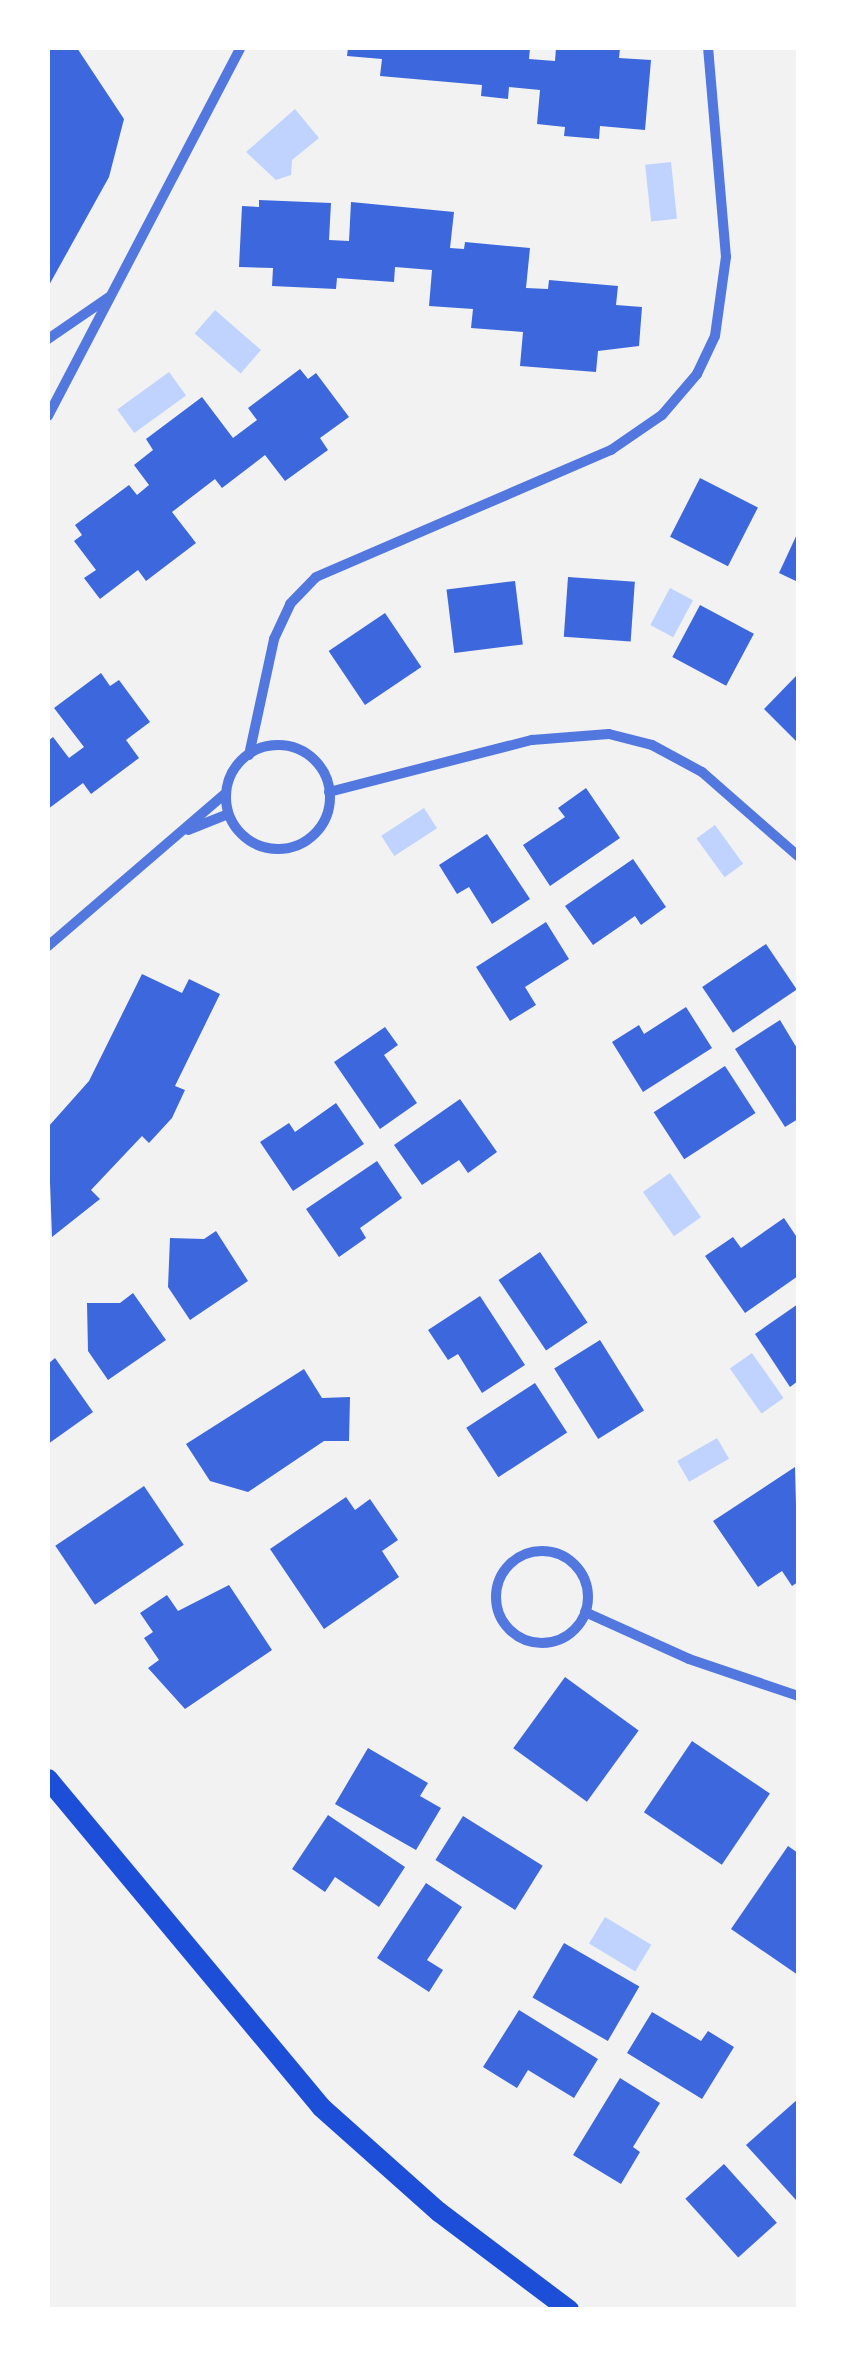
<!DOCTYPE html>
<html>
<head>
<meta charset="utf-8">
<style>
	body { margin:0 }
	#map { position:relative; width:846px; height:2357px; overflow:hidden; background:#f2f2f2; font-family:Quicksand,sans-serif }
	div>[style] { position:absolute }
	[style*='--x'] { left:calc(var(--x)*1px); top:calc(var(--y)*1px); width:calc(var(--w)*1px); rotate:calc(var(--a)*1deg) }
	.water>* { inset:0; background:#bfd3fe; transform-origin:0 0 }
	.building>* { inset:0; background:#3d67dc; transform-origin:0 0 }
	.minor>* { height:10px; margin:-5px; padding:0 5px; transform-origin:5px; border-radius:5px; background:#5277de }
	.minor>.ring { margin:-5px; padding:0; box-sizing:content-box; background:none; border:10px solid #5277de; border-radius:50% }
	.secondary>* { height:20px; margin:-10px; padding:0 10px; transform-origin:10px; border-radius:10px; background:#1d4ed8 }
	span { translate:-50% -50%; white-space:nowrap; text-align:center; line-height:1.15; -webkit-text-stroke:8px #fff; paint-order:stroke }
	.frame { position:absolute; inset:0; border:50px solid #fff; pointer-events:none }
</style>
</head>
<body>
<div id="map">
	<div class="water">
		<div style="clip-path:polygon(295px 109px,319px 138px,292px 160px,291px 175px,276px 180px,246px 152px)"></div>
		<div style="left:671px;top:162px;width:57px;height:26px;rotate:84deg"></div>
		<div style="left:215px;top:310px;width:61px;height:31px;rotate:41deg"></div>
		<div style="left:169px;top:372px;width:29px;height:64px;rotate:54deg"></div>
		<div style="left:670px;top:588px;width:26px;height:42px;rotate:28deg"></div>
		<div style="left:424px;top:808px;width:24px;height:51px;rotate:57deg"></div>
		<div style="left:715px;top:825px;width:48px;height:23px;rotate:54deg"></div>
		<div style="left:670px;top:1173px;width:54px;height:33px;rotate:55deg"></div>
		<div style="left:752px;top:1353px;width:55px;height:27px;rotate:55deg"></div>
		<div style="left:717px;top:1438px;width:24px;height:46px;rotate:60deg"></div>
		<div style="left:605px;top:1917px;width:54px;height:31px;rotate:31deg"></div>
	</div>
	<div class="building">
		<div style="clip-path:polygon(48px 48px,77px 48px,124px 119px,109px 177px,48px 287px)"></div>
		<div style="clip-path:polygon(348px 48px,530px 48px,529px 59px,555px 61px,556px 48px,620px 48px,619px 58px,651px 60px,645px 130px,600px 126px,599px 139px,564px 136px,565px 127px,537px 124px,540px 90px,509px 87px,508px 99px,481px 96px,482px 85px,380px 76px,382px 59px,347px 56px)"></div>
		<div style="clip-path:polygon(259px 200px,331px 203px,329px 240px,349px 241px,351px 202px,454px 212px,450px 248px,464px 249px,465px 242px,530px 248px,526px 288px,548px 289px,549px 280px,618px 286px,616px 305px,642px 307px,639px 346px,598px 351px,596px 372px,520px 366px,523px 332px,471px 328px,473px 309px,429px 306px,432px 270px,395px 267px,394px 282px,337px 278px,336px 289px,272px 286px,273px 268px,239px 267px,242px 206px,259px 207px)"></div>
		<div style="clip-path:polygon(300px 369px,308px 379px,316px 373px,349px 417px,320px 438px,328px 450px,285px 481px,265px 455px,222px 488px,215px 479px,172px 512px,196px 543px,146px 581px,138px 570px,100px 599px,84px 578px,96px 570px,74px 541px,82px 535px,75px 525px,129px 485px,137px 495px,149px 485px,134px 465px,153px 450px,146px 439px,202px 397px,233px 438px,257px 420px,248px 408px)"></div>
		<div style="left:700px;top:478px;width:65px;height:66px;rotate:27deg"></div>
		<div style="clip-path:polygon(798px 532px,798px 582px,779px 573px)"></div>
		<div style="left:568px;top:577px;width:67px;height:60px;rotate:4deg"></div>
		<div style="left:515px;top:581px;width:64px;height:69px;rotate:83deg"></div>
		<div style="left:700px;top:605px;width:61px;height:59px;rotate:28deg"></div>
		<div style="left:385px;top:613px;width:65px;height:68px;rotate:56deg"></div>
		<div style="clip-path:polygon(101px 673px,110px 686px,119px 680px,150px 722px,126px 740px,139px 758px,91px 794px,83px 783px,48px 809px,48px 741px,53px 737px,69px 758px,84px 747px,54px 708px)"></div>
		<div style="clip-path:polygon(798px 674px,798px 743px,764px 709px)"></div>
		<div style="clip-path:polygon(586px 788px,620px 838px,550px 886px,523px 845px,565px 817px,558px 808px)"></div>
		<div style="clip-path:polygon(487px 834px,530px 899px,492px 924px,469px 887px,457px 894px,439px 865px)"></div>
		<div style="clip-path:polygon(633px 859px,666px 907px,641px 925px,635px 916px,593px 945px,565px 906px)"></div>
		<div style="clip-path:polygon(546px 922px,569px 959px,525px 987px,536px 1005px,510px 1021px,476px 967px)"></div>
		<div style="left:766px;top:944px;width:55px;height:77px;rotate:56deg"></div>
		<div style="clip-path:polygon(142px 974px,182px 993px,189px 979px,220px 994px,175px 1086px,185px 1090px,172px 1118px,149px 1143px,142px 1136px,91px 1190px,100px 1199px,52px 1237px,48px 1127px,89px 1081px)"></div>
		<div style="clip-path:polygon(686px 1007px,712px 1048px,643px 1092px,612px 1042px,639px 1025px,644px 1034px)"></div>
		<div style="clip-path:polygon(780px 1020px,798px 1050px,798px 1119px,785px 1127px,735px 1049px)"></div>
		<div style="clip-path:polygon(385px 1027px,398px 1045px,384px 1055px,417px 1103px,380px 1129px,334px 1062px)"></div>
		<div style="left:725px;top:1066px;width:56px;height:85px;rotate:57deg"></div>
		<div style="clip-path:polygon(460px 1099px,497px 1152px,468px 1173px,459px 1160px,422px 1185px,394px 1145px)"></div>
		<div style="clip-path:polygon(336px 1103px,364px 1144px,293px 1191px,260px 1142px,289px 1123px,295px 1132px)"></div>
		<div style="clip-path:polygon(377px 1161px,402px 1198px,360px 1228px,366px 1238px,339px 1257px,306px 1209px)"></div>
		<div style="clip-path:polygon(784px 1218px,798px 1239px,798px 1276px,745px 1313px,705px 1256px,733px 1237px,741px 1248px)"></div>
		<div style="clip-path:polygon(216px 1231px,248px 1281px,190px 1320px,168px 1287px,170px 1238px,204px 1239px)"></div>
		<div style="left:540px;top:1252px;width:85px;height:50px;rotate:56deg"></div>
		<div style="clip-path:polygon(133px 1293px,166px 1340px,108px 1380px,88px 1351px,87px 1303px,120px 1303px)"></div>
		<div style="clip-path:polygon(480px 1296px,525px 1365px,482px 1393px,458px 1354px,448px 1360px,428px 1330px)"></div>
		<div style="clip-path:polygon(798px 1304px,798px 1381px,790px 1387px,755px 1334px)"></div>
		<div style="left:600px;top:1340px;width:83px;height:54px;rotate:58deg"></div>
		<div style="clip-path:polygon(55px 1358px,93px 1412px,48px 1444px,48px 1364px)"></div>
		<div style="clip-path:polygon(304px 1369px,322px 1398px,350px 1397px,349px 1441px,324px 1441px,248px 1492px,210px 1481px,186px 1444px)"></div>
		<div style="left:535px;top:1383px;width:59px;height:82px;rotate:57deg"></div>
		<div style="clip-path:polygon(795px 1467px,798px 1582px,792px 1586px,782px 1571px,758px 1587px,713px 1521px)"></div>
		<div style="left:144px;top:1486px;width:71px;height:107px;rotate:56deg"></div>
		<div style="clip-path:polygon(346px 1497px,355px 1510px,370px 1499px,398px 1540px,382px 1551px,399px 1577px,324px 1629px,270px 1549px)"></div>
		<div style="clip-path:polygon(229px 1585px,272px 1650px,185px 1709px,148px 1668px,159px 1660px,144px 1638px,153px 1632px,140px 1613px,167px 1595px,178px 1611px)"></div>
		<div style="left:565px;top:1677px;width:91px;height:88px;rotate:36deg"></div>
		<div style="left:692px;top:1741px;width:94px;height:86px;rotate:34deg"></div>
		<div style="clip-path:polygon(368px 1748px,428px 1783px,420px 1796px,441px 1808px,416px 1850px,335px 1804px)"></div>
		<div style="clip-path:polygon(328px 1815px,405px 1867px,379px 1907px,335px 1877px,325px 1892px,292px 1869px)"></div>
		<div style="left:463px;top:1816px;width:94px;height:52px;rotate:32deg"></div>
		<div style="clip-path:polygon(788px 1846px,798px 1853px,798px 1975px,731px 1929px)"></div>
		<div style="clip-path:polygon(426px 1883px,462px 1907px,427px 1960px,443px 1970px,429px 1992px,377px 1958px)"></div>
		<div style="left:564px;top:1943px;width:87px;height:63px;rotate:30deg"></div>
		<div style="clip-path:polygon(519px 2010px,598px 2059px,574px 2098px,528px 2070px,517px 2088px,483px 2067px)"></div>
		<div style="clip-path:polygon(652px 2012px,701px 2041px,708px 2031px,734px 2047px,702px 2099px,627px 2053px)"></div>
		<div style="clip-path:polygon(620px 2078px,660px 2103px,633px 2147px,640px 2152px,621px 2184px,573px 2155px)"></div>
		<div style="clip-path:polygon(798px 2099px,798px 2198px,796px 2200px,746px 2145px)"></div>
		<div style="left:724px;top:2164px;width:79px;height:52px;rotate:48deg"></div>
	</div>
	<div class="minor">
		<div style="--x:48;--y:339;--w:74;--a:-34.5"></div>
		<div style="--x:48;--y:416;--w:415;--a:-62.4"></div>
		<div class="ring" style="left:226px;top:745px;width:94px;height:94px"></div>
		<div style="--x:249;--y:755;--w:119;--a:-77.8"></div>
		<div style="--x:274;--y:639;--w:38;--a:-65"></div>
		<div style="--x:290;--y:604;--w:37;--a:-46"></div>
		<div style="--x:316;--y:577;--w:321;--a:-23.3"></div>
		<div style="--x:611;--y:450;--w:62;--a:-34.5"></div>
		<div style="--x:662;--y:415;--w:54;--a:-49.5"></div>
		<div style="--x:697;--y:374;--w:42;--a:-64.7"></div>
		<div style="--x:715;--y:336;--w:80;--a:-82.1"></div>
		<div style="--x:726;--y:257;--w:210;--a:-94.9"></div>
		<div style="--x:329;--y:792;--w:210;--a:-14.4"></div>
		<div style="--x:532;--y:740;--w:77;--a:-4.5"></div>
		<div style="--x:609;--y:734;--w:44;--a:14.3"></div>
		<div style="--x:652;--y:745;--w:57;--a:28.4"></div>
		<div style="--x:702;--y:772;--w:128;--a:41.2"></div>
		<div style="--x:188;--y:830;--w:43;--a:-21.8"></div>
		<div style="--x:48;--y:946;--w:235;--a:-40.7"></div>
		<div class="ring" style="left:496px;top:1551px;width:82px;height:82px"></div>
		<div style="--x:585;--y:1612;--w:114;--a:24.3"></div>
		<div style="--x:689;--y:1659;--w:115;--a:18.7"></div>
	</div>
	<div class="secondary">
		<div style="--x:48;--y:1779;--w:427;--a:50.2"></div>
		<div style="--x:321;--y:2107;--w:158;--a:41.7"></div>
		<div style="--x:439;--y:2212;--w:163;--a:37"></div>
	</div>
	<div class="frame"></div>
</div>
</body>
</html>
